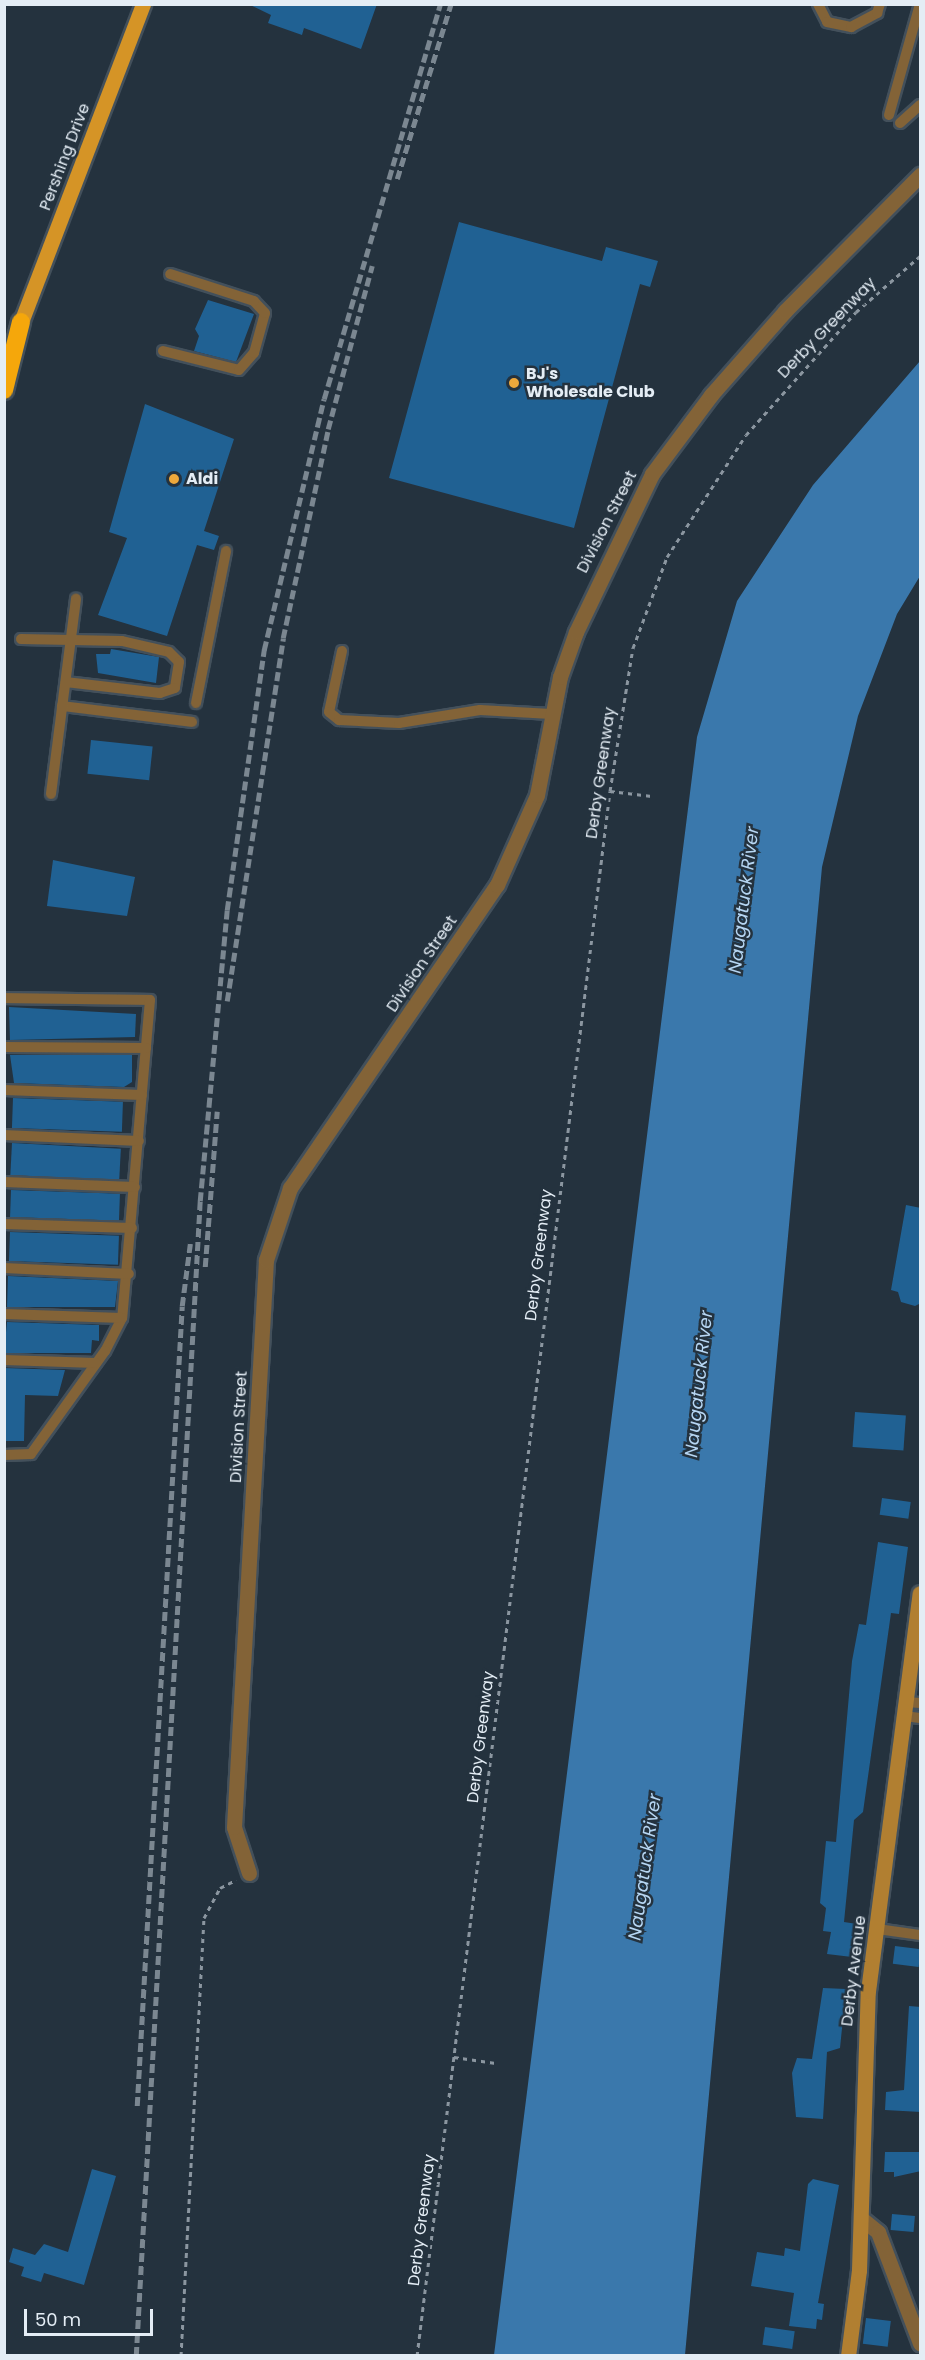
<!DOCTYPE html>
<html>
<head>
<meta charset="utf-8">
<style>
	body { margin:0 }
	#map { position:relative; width:925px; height:2360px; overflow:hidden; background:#24323e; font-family:Poppins,sans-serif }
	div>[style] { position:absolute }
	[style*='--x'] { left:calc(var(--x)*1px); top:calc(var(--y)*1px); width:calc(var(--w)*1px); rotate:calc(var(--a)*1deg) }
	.water>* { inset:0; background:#3a78ac }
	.building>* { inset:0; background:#206193; transform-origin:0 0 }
	.path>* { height:3px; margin-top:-1.5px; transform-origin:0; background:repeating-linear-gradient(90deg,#8b96a0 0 4.5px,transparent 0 9px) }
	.roads { filter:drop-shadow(2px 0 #43505b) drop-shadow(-2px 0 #43505b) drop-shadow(0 2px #43505b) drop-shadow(0 -2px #43505b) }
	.lane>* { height:10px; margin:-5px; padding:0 5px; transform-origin:5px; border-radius:5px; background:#836337 }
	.street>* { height:15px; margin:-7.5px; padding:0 7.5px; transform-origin:7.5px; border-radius:7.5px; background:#836337 }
	.secondary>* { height:15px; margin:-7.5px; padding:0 7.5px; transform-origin:7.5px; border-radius:7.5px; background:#b17f31 }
	.primary>* { height:15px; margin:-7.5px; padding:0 7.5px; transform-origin:7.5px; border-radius:7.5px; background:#d59426 }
	.highway>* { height:18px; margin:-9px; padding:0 9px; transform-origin:9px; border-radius:9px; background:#f5a70b }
	.rail>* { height:4.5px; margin-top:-2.25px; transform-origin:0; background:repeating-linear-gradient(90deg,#7b8791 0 9px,transparent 0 13.5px) }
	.dots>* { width:16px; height:16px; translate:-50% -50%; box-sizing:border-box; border:3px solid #24323e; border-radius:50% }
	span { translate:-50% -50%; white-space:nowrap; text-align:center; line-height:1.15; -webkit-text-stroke:5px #24323e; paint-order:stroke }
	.street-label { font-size:16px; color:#e4edf5 }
	.poi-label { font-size:16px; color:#e4edf5; font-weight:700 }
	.left { translate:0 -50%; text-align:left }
	.water-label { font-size:18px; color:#b6d6f3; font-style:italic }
	.frame { position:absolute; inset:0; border:6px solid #e4edf5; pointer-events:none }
	.scale { position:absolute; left:24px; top:2309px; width:129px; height:27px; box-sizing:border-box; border:3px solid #e4edf5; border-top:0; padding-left:8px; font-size:18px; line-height:21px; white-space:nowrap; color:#e4edf5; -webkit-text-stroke:4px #24323e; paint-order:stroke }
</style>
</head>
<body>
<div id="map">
	<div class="water">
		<div style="clip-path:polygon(920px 361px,920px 576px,897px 614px,858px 716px,822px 867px,685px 2355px,494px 2355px,697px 737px,737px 601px,813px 485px)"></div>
	</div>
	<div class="building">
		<div style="clip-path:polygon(248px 4px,377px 4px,361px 49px,304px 28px,302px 35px,268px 23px,271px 15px)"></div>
		<div style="clip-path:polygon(459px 222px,602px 261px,606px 247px,658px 261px,650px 287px,640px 284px,574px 528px,389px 478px)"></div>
		<div style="clip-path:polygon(208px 300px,254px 314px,236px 362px,194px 351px,199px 336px,195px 329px)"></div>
		<div style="clip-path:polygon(145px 404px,234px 439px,204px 531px,219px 536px,214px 550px,197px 545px,167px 636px,98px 615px,127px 538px,109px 532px)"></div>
		<div style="clip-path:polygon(111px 649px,159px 657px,156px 683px,98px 673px,96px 654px,110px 654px)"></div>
		<div style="left:91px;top:740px;width:62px;height:34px;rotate:6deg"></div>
		<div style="clip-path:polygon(53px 860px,135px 877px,127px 916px,47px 906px)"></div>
		<div style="clip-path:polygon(9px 1007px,136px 1014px,135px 1037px,10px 1040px)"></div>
		<div style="clip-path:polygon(10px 1055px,132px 1055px,132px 1082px,124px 1087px,14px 1083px)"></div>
		<div style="left:13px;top:1098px;width:110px;height:30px;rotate:2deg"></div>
		<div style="left:12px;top:1143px;width:109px;height:32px;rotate:3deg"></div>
		<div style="left:11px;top:1190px;width:109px;height:27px;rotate:2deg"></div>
		<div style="clip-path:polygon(906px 1205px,921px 1208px,921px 1303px,915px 1306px,901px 1302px,898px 1292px,891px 1290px)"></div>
		<div style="left:10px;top:1232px;width:109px;height:29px;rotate:2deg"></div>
		<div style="clip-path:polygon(8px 1276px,118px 1281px,115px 1307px,7px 1307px)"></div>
		<div style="clip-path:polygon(7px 1322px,99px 1325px,99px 1341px,92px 1340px,91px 1353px,4px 1353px)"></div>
		<div style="clip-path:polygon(4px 1368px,65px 1370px,58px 1396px,25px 1395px,24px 1441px,4px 1441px)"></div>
		<div style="left:855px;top:1412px;width:51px;height:35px;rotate:4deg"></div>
		<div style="left:882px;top:1498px;width:29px;height:17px;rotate:8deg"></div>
		<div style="clip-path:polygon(878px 1542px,908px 1547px,899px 1614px,891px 1613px,863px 1812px,854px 1820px,844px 1922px,857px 1924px,852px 1957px,827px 1954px,831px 1932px,823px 1931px,826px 1908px,820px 1903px,826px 1841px,836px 1842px,852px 1661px,859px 1624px,866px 1625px)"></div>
		<div style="left:895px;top:1946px;width:26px;height:18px;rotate:7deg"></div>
		<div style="clip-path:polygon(823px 1988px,846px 1989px,840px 2048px,827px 2052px,823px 2119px,796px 2117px,792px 2073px,797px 2058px,812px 2059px)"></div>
		<div style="clip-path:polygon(909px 2006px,921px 2007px,921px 2112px,885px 2110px,886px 2092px,904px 2090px)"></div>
		<div style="clip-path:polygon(885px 2152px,921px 2152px,921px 2171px,894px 2177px,894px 2172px,884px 2172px)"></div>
		<div style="clip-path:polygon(92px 2169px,116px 2176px,84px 2285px,44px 2273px,41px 2282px,21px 2276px,24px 2267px,9px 2262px,13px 2248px,35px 2255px,44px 2244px,68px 2252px)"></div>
		<div style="clip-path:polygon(813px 2179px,839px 2185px,818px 2303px,824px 2304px,822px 2320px,817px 2319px,816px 2329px,789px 2326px,794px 2293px,751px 2286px,757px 2252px,784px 2256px,785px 2248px,800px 2251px,808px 2184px)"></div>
		<div style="left:892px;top:2214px;width:23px;height:16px;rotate:5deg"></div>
		<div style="left:866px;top:2318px;width:25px;height:26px;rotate:7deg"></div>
		<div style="left:765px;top:2327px;width:30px;height:18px;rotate:8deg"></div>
	</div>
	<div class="path">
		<div style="--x:610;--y:791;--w:42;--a:6.8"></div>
		<div style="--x:454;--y:2057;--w:42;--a:8.1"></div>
		<div style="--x:181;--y:2356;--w:439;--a:-87"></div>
		<div style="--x:204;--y:1918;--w:34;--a:-62"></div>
		<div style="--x:220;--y:1888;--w:18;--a:-27"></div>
		<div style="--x:417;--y:2356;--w:1577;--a:-82.97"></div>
		<div style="--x:610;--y:791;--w:145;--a:-80.9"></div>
		<div style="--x:633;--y:648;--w:97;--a:-69.5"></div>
		<div style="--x:667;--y:557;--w:145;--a:-57.1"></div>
		<div style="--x:746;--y:435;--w:165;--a:-48.2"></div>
		<div style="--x:856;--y:312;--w:85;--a:-41.2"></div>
	</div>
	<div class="roads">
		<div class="lane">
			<div style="--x:818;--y:4;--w:20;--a:63"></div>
			<div style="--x:827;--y:22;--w:25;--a:12"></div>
			<div style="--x:851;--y:27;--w:30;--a:-28"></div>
			<div style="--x:877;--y:13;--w:9;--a:-72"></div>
			<div style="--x:889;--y:115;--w:115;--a:-74.4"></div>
			<div style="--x:900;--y:123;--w:27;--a:-42"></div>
			<div style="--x:163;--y:351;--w:78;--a:14"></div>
			<div style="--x:239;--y:370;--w:23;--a:-49"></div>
			<div style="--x:254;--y:353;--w:41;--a:-74.6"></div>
			<div style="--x:265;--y:313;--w:16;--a:-133"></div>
			<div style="--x:254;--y:301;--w:88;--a:-162.2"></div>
			<div style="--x:21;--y:639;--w:101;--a:1.1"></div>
			<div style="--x:122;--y:641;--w:48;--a:13.2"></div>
			<div style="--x:169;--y:652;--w:14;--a:45"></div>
			<div style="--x:179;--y:662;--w:26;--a:99"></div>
			<div style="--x:175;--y:688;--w:16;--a:162"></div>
			<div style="--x:160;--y:693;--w:95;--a:-173.3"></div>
			<div style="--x:342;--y:651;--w:62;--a:102"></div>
			<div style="--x:329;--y:712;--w:13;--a:39"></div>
			<div style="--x:339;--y:720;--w:60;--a:2.9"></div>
			<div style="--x:399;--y:723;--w:82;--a:-9.1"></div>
			<div style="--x:480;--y:710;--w:71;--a:3.2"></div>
			<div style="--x:196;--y:703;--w:155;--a:-78.8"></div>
			<div style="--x:62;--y:706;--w:131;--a:7"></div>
			<div style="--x:51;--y:794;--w:197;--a:-82.7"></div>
			<div style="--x:4;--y:998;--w:146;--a:0.8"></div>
			<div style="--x:150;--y:1000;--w:319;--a:95"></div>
			<div style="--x:122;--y:1318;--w:37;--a:117"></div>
			<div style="--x:105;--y:1351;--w:127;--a:125.7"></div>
			<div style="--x:31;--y:1454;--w:27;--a:178"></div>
			<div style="--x:4;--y:1047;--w:142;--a:0.4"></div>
			<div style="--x:4;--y:1090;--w:138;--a:2.1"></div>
			<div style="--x:4;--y:1135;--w:135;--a:2.5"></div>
			<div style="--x:4;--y:1182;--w:131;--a:2.2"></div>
			<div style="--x:4;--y:1224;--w:128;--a:1.8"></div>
			<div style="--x:4;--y:1268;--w:125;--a:2.7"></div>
			<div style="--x:4;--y:1314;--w:118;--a:1.9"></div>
			<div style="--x:4;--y:1360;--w:92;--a:1.9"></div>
			<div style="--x:906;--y:1702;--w:14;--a:4"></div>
			<div style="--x:904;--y:1716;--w:16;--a:7"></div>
			<div style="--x:877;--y:1929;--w:43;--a:7.9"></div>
		</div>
		<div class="street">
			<div style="--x:249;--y:1873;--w:48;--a:-108.1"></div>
			<div style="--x:234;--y:1827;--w:568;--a:-86.77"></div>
			<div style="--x:266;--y:1260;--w:76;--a:-71.6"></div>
			<div style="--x:290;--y:1188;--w:367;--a:-55.7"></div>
			<div style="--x:497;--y:885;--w:98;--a:-66"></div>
			<div style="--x:537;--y:795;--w:120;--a:-79"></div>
			<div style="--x:560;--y:677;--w:48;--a:-70.4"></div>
			<div style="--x:576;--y:632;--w:175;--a:-64.3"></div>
			<div style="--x:652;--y:474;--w:99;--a:-53.2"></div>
			<div style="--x:711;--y:395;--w:112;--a:-48.6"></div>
			<div style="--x:785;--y:311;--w:192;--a:-45.2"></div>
			<div style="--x:862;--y:2219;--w:21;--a:39"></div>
			<div style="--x:878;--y:2232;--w:119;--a:69.3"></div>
		</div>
		<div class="secondary">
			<div style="--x:848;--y:2356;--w:87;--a:-82.7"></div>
			<div style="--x:859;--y:2270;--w:279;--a:-88.2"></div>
			<div style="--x:868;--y:1991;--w:401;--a:-82.6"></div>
		</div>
		<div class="primary">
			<div style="--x:21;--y:322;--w:341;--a:-69"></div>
		</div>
		<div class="highway">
			<div style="--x:4;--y:390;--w:70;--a:-76"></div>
		</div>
	</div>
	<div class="rail">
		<div style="--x:397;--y:179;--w:183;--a:-72.9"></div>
		<div style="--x:227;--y:1001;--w:367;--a:-81.2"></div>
		<div style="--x:283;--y:638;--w:214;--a:-77.8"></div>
		<div style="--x:328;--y:429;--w:169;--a:-74.9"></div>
		<div style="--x:205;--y:1267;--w:156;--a:-85.6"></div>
		<div style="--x:137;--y:2106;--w:801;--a:-86.78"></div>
		<div style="--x:182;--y:1306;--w:63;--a:-82.6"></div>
		<div style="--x:136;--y:2356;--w:1157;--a:-86.83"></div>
		<div style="--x:200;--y:1201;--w:292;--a:-84.7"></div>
		<div style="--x:227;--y:910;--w:263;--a:-81.9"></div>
		<div style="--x:264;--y:650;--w:258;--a:-76.6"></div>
		<div style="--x:324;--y:399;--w:412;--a:-73.6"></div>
	</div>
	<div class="dots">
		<div style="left:514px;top:383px;background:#eda83b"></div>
		<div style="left:174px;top:479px;background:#eda83b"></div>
	</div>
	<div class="street-label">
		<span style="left:65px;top:157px;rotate:-69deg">Pershing Drive</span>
		<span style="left:827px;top:328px;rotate:-46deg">Derby Greenway</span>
		<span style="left:607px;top:522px;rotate:-63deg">Division Street</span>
		<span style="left:601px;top:773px;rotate:-82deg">Derby Greenway</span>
		<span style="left:422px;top:964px;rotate:-56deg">Division Street</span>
		<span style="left:539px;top:1255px;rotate:-83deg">Derby Greenway</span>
		<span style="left:239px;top:1427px;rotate:-87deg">Division Street</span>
		<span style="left:481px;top:1737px;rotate:-83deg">Derby Greenway</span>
		<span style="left:854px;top:1971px;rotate:-83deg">Derby Avenue</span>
		<span style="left:422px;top:2220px;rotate:-83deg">Derby Greenway</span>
	</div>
	<div class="poi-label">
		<span class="left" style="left:526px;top:383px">BJ's<br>Wholesale Club</span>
		<span class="left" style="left:186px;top:479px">Aldi</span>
	</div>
	<div class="water-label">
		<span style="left:744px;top:900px;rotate:-83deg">Naugatuck River</span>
		<span style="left:699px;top:1384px;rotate:-84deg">Naugatuck River</span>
		<span style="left:645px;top:1867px;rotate:-82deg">Naugatuck River</span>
	</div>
	<div class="frame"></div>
	<div class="scale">50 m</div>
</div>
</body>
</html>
